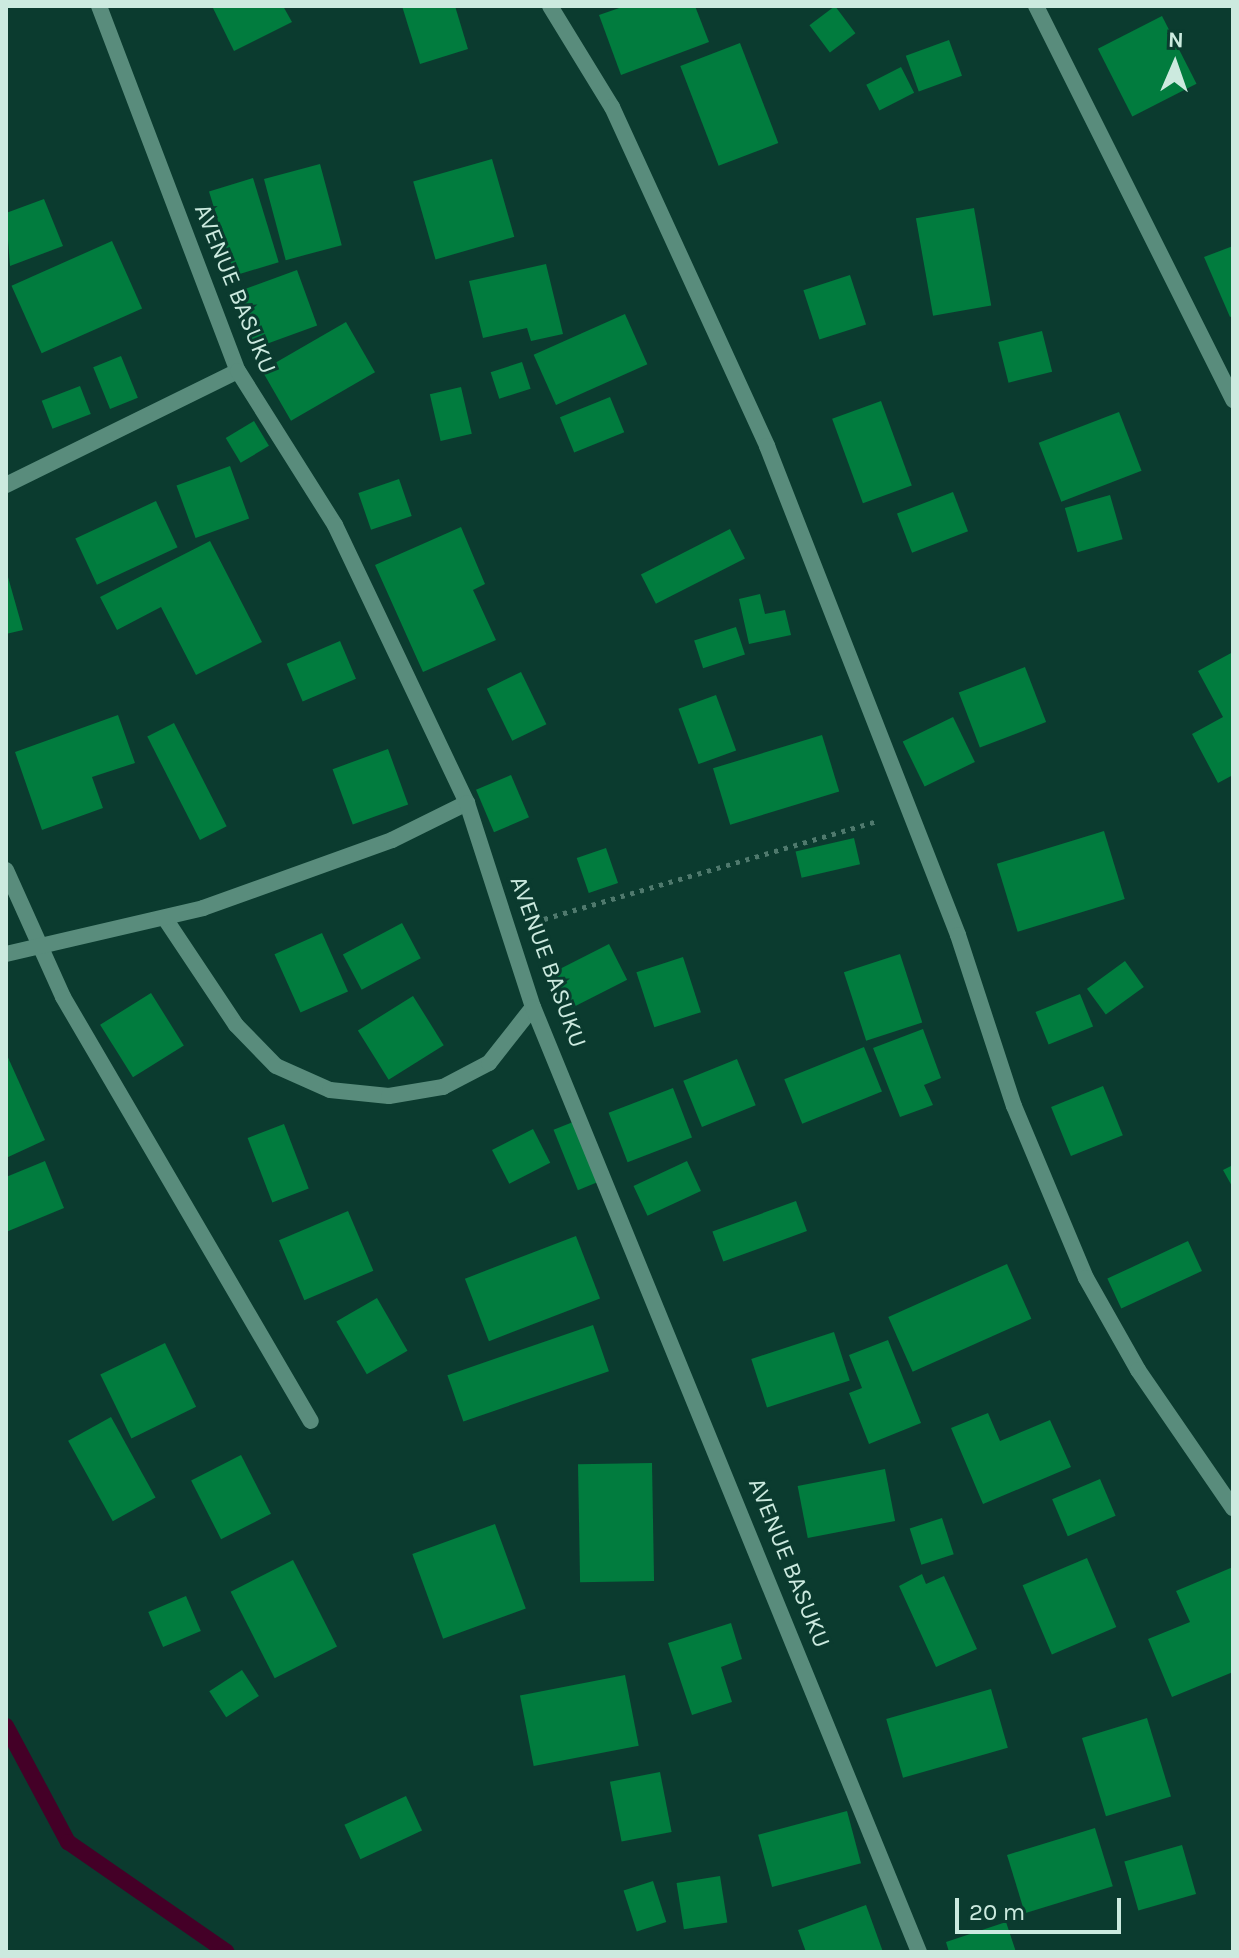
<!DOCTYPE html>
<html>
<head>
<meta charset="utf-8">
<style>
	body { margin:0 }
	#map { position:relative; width:1239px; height:1958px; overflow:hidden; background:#0b3b2f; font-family:Karla,sans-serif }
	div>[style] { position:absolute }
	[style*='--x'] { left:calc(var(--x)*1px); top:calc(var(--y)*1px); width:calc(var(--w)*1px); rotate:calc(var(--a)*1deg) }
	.stream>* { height:16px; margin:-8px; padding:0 8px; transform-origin:8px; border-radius:8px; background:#440027 }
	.building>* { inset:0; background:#017c3e; transform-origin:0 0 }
	.path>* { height:5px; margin-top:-2.5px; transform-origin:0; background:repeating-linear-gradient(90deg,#4f796d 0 4px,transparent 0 10px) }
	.lane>* { height:16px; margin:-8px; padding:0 8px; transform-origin:8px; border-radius:8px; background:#598c7c }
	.street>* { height:16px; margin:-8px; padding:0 8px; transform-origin:8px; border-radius:8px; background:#598c7c }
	span { translate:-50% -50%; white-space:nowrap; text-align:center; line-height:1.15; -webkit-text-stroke:6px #0b3b2f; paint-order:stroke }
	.street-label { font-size:24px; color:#cceadf }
	.frame { position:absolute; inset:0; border:8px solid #cceadf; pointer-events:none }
	.north { position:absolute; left:1135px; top:24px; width:80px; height:80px; -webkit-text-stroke:6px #0b3b2f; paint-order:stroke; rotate:2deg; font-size:22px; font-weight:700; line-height:32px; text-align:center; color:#cceadf }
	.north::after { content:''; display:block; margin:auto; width:28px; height:36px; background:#cceadf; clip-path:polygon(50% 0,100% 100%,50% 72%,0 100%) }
	.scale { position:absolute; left:955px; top:1898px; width:166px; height:36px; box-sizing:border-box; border:4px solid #cceadf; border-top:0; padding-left:10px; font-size:24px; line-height:28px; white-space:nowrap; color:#cceadf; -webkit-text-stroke:6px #0b3b2f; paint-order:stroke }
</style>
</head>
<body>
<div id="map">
	<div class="stream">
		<div style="--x:6;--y:1726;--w:132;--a:61.9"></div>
		<div style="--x:68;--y:1842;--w:193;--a:34.7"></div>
	</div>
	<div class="building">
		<div style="clip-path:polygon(212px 6px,283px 6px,292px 22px,234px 51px)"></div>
		<div style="clip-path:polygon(402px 6px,455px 6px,468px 49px,420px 64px)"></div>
		<div style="clip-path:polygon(625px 6px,695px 6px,709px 42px,621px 75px,599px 15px)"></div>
		<div style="left:835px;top:6px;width:34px;height:32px;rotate:53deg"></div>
		<div style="left:1162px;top:16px;width:76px;height:72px;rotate:63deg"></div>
		<div style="left:949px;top:40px;width:38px;height:46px;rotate:70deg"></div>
		<div style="left:740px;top:43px;width:107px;height:64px;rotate:69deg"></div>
		<div style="left:901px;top:67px;width:29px;height:39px;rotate:63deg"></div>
		<div style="left:492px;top:159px;width:81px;height:82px;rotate:74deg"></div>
		<div style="left:320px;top:164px;width:84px;height:58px;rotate:75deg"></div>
		<div style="left:253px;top:178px;width:88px;height:46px;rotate:73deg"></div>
		<div style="clip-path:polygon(44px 199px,63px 246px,10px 266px,6px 213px)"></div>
		<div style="left:974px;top:208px;width:99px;height:59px;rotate:80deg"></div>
		<div style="left:112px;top:241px;width:74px;height:110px;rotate:66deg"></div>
		<div style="clip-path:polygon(1233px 246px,1233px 316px,1230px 317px,1204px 257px)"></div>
		<div style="clip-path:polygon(546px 264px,563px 334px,531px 341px,527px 328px,483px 338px,469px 281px)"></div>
		<div style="left:297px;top:270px;width:59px;height:68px;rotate:70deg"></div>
		<div style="left:850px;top:275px;width:52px;height:49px;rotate:72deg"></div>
		<div style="left:625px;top:314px;width:55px;height:100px;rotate:66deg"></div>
		<div style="left:346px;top:322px;width:58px;height:97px;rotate:60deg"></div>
		<div style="left:1042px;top:331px;width:42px;height:45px;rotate:76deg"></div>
		<div style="left:121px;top:356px;width:45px;height:30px;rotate:68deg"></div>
		<div style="left:522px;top:362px;width:28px;height:33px;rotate:72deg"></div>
		<div style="left:80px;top:386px;width:30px;height:41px;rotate:69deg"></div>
		<div style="left:461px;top:387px;width:48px;height:32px;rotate:77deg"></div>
		<div style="left:610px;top:397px;width:38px;height:54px;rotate:68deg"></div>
		<div style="left:881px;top:401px;width:90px;height:52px;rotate:70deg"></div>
		<div style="left:1119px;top:412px;width:63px;height:86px;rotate:69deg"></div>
		<div style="left:254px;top:421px;width:29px;height:33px;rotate:59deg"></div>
		<div style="left:230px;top:466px;width:56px;height:57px;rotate:70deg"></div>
		<div style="left:399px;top:479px;width:39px;height:43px;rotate:71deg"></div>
		<div style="left:953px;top:492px;width:42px;height:60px;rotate:69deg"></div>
		<div style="left:1110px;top:495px;width:46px;height:47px;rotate:74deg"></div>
		<div style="left:156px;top:501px;width:51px;height:89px;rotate:65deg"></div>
		<div style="clip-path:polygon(461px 527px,485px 584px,473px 590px,496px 640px,423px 672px,375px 565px)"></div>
		<div style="left:730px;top:529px;width:33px;height:100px;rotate:63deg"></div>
		<div style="clip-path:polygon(210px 541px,262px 642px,196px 675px,161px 607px,117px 630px,100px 597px)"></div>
		<div style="clip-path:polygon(6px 570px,23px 630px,6px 634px)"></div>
		<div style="clip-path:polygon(760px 594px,765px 614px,785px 610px,791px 635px,749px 644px,739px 599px)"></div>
		<div style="left:736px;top:627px;width:29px;height:44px;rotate:72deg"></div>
		<div style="left:340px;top:641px;width:41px;height:58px;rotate:67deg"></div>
		<div style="clip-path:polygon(1233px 652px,1233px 775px,1218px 783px,1192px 734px,1223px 717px,1198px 671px)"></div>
		<div style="left:1025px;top:667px;width:59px;height:71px;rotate:69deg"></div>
		<div style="left:521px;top:672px;width:58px;height:38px;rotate:64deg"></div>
		<div style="left:716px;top:695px;width:59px;height:40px;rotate:70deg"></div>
		<div style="clip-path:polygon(118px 715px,135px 763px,92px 777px,103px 808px,42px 830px,15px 752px)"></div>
		<div style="left:953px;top:717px;width:50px;height:56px;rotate:64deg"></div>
		<div style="left:174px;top:723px;width:116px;height:30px;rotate:63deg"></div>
		<div style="left:822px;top:735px;width:59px;height:114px;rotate:73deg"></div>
		<div style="left:388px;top:749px;width:59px;height:59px;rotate:70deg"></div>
		<div style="left:511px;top:775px;width:46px;height:38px;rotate:67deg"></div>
		<div style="left:1104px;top:831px;width:71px;height:112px;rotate:73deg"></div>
		<div style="left:854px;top:838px;width:27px;height:60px;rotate:77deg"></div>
		<div style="left:606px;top:848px;width:37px;height:31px;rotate:71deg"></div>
		<div style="left:402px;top:923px;width:40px;height:67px;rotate:62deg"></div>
		<div style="left:322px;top:933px;width:64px;height:52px;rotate:66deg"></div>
		<div style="left:609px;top:944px;width:40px;height:63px;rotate:63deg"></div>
		<div style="left:900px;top:954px;width:72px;height:59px;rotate:72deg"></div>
		<div style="left:683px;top:957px;width:58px;height:49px;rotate:72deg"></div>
		<div style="left:1125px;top:961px;width:32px;height:47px;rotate:54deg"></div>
		<div style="left:151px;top:993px;width:62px;height:60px;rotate:58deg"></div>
		<div style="left:1080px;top:994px;width:35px;height:48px;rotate:68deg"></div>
		<div style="left:413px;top:996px;width:58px;height:65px;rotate:58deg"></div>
		<div style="clip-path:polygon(923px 1029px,941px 1078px,924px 1085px,933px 1105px,900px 1117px,873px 1048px)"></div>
		<div style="left:864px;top:1047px;width:48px;height:86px;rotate:68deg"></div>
		<div style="clip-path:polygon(6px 1053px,45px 1140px,6px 1158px)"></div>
		<div style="left:737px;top:1059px;width:50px;height:58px;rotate:68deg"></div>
		<div style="left:1103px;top:1086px;width:53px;height:56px;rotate:68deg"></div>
		<div style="left:673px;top:1088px;width:53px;height:69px;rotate:69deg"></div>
		<div style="left:573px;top:1122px;width:65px;height:21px;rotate:68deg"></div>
		<div style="left:284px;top:1124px;width:69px;height:39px;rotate:69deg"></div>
		<div style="left:533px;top:1129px;width:38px;height:46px;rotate:63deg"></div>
		<div style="clip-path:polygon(45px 1161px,64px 1208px,6px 1232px,6px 1177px)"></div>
		<div style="left:687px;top:1161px;width:33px;height:59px;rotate:65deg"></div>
		<div style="clip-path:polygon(1233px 1165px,1233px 1188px,1223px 1170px)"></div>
		<div style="left:796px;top:1201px;width:32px;height:89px;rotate:70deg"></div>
		<div style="left:348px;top:1211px;width:65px;height:75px;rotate:67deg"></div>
		<div style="left:576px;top:1236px;width:67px;height:119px;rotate:69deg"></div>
		<div style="left:1188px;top:1241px;width:33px;height:89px;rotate:65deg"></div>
		<div style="left:1007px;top:1264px;width:60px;height:130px;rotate:66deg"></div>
		<div style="left:377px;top:1298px;width:61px;height:47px;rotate:60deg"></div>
		<div style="left:593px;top:1325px;width:49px;height:154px;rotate:71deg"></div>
		<div style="left:834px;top:1332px;width:51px;height:87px;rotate:72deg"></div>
		<div style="clip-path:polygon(888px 1340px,921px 1423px,869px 1444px,849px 1393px,862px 1388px,849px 1355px)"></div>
		<div style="left:165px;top:1343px;width:71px;height:72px;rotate:64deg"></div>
		<div style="clip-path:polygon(988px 1413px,1000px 1441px,1050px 1420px,1071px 1467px,983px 1504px,951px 1428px)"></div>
		<div style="left:111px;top:1417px;width:92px;height:49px;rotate:61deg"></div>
		<div style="left:241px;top:1455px;width:66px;height:56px;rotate:63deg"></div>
		<div style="left:652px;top:1463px;width:118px;height:74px;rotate:89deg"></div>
		<div style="left:885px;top:1469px;width:53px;height:89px;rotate:79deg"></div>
		<div style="left:1100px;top:1479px;width:40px;height:52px;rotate:67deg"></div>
		<div style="left:942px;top:1518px;width:38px;height:34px;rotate:72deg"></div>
		<div style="left:495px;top:1524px;width:90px;height:88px;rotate:70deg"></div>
		<div style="left:1087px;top:1558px;width:75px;height:70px;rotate:67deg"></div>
		<div style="left:293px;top:1560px;width:97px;height:70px;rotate:63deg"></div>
		<div style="clip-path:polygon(1233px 1567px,1233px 1672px,1172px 1697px,1148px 1639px,1190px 1622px,1176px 1591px)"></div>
		<div style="clip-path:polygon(922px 1574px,926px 1584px,944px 1576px,977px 1649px,936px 1667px,899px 1586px)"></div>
		<div style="left:186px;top:1596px;width:38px;height:41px;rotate:67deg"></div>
		<div style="clip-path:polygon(731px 1623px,742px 1659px,721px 1667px,732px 1702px,692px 1715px,668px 1643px)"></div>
		<div style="left:242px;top:1670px;width:31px;height:39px;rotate:57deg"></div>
		<div style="left:625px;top:1675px;width:72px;height:107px;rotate:79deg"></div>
		<div style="left:991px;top:1689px;width:61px;height:109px;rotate:74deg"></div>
		<div style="left:1147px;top:1718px;width:82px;height:68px;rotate:73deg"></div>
		<div style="left:660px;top:1772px;width:61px;height:51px;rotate:79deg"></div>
		<div style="left:406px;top:1796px;width:38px;height:68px;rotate:65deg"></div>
		<div style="left:847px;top:1811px;width:54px;height:92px;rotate:75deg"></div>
		<div style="left:1095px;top:1828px;width:61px;height:92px;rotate:73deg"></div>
		<div style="left:1182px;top:1845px;width:51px;height:60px;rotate:74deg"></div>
		<div style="left:720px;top:1876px;width:47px;height:44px;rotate:81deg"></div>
		<div style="left:653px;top:1881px;width:43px;height:31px;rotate:72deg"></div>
		<div style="clip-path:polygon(866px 1905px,883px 1952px,806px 1952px,798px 1930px)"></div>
		<div style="clip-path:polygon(1006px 1922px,1016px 1952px,949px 1952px,946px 1942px)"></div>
	</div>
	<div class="path">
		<div style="--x:544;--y:919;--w:346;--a:-16.4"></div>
	</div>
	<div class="lane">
		<div style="--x:6;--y:485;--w:258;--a:-26.2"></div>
		<div style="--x:6;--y:870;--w:139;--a:65.8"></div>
		<div style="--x:63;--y:997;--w:491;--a:59.7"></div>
		<div style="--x:166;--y:920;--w:126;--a:56.3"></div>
		<div style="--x:236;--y:1025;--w:57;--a:45.7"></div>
		<div style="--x:276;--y:1066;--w:59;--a:24"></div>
		<div style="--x:330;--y:1090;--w:59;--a:5.8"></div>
		<div style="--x:389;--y:1096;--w:55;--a:-9.5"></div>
		<div style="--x:443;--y:1087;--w:52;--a:-27.6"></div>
		<div style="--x:489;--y:1063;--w:71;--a:-51.8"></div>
		<div style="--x:6;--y:954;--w:202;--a:-13.1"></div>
		<div style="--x:203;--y:908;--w:201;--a:-19.8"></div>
		<div style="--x:392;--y:840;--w:84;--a:-26.3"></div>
	</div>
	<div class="street">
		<div style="--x:99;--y:6;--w:391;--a:69.2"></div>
		<div style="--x:238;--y:371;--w:182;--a:57.8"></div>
		<div style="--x:335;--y:525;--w:308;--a:64.6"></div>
		<div style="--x:467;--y:803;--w:214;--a:72.1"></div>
		<div style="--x:533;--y:1007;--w:1021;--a:67.78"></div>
		<div style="--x:550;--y:6;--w:119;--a:58.5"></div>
		<div style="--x:612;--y:107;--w:373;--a:65.4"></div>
		<div style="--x:767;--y:446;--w:525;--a:68.66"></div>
		<div style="--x:958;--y:935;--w:180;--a:71.9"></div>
		<div style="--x:1014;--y:1106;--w:186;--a:67.3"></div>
		<div style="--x:1086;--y:1278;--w:106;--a:60.5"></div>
		<div style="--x:1138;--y:1370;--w:168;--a:55.5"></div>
		<div style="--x:1036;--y:6;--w:441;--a:63.4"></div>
	</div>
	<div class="street-label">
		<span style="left:235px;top:289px;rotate:68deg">AVENUE BASUKU</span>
		<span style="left:548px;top:962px;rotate:70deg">AVENUE BASUKU</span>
		<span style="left:789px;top:1563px;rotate:68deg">AVENUE BASUKU</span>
	</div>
	<div class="frame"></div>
	<div class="north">N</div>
	<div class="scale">20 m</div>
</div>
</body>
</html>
